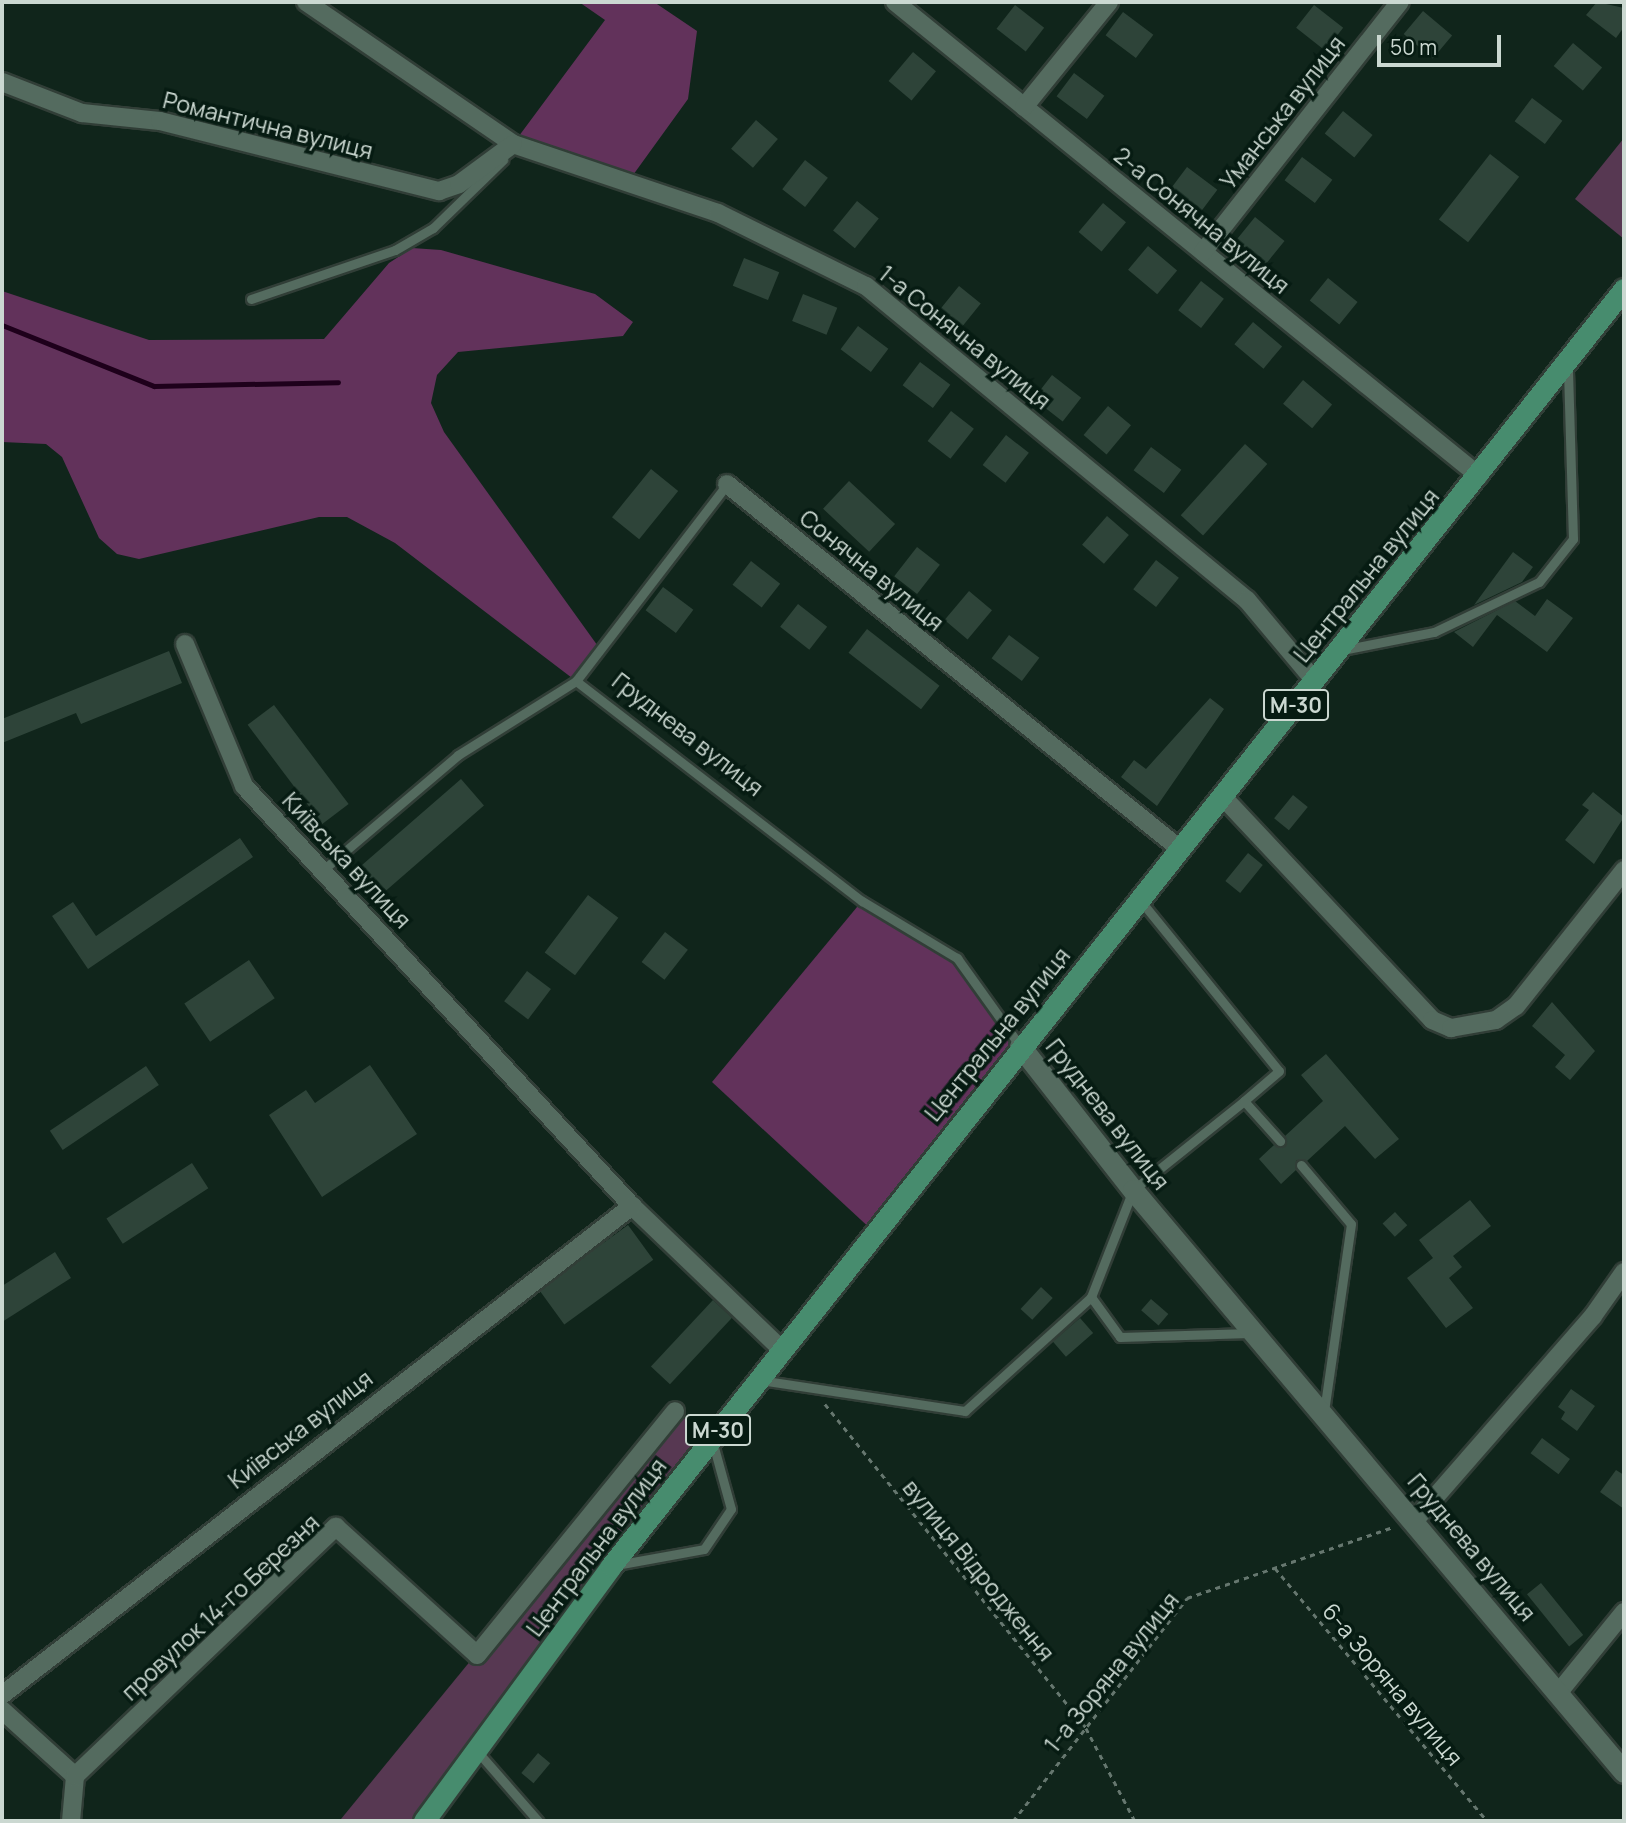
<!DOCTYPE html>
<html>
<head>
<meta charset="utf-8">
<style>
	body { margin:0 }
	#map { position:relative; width:1626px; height:1823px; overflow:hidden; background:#10251b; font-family:Manrope,sans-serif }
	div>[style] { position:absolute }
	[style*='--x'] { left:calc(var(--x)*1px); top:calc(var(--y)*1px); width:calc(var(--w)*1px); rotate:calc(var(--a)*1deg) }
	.green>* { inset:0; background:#573852 }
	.forest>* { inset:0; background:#62325b }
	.stream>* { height:5px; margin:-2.5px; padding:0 2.5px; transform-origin:2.5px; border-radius:2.5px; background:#1e001b }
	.building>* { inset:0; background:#2e4439; transform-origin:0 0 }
	.path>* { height:2.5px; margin-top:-1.25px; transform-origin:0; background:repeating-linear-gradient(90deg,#66776f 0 5px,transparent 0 10px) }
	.roads { filter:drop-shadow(2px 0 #313e37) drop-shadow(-2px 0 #313e37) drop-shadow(0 2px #313e37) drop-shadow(0 -2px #313e37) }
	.service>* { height:9px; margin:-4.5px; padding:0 4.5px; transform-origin:4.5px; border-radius:4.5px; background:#546b5f }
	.minor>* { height:18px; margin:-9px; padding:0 9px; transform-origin:9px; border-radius:9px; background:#546b5f }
	.tertiary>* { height:21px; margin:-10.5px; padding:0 10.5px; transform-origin:10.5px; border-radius:10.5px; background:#546b5f }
	.trunk>* { height:21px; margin:-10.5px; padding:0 10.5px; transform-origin:10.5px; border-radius:10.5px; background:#478c6e }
	span { translate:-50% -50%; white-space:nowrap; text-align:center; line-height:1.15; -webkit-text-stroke:7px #061b12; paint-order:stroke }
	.shield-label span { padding:2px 5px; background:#061b12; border:2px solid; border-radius:5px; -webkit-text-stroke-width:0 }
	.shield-label { font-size:21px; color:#cbd8d1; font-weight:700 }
	.street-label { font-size:23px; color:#cbd8d1 }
	.frame { position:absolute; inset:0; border:4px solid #cbd8d1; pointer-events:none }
	.scale { position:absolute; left:1377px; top:35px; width:124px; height:32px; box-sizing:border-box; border:4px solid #cbd8d1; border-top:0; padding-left:9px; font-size:21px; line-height:24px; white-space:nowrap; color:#cbd8d1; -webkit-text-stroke:5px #061b12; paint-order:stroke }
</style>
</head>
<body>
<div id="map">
	<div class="green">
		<div style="clip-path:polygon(1624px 138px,1624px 239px,1575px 199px)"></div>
		<div style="clip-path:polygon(675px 1411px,711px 1439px,424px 1821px,341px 1819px)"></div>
	</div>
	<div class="forest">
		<div style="clip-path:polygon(579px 2px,654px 2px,697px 31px,688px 99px,628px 182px,513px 144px,605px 20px)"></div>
		<div style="clip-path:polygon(412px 248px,441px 250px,595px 294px,633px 322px,623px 336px,458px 352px,437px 375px,431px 403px,444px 432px,600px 649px,576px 681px,395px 543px,347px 517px,319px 517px,139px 559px,117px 554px,99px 538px,62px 457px,46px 444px,2px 442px,2px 291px,149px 340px,324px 339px,389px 263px)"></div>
		<div style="clip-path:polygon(862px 901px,957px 958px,1020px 1046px,874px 1232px,712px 1082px)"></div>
	</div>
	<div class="stream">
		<div style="--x:2;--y:325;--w:164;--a:21.9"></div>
		<div style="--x:154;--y:386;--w:184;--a:-1.2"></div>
	</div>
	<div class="building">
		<div style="clip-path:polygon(1597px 2px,1624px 8px,1624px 27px,1616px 38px,1586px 15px)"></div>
		<div style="left:1015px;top:5px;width:37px;height:30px;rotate:38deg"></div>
		<div style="left:1314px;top:5px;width:37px;height:29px;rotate:38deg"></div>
		<div style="left:1423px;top:11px;width:38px;height:30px;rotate:40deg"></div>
		<div style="left:1123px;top:12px;width:38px;height:29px;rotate:37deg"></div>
		<div style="left:1573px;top:43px;width:38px;height:30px;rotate:40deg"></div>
		<div style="left:913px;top:52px;width:30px;height:38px;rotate:40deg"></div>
		<div style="left:1074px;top:73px;width:38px;height:29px;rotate:37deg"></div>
		<div style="left:1532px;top:98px;width:38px;height:29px;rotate:37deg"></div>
		<div style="left:1343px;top:111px;width:38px;height:29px;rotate:39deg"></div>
		<div style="left:756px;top:120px;width:29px;height:38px;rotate:41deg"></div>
		<div style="left:1490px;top:154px;width:37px;height:83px;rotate:38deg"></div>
		<div style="left:1302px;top:157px;width:38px;height:29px;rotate:37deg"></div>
		<div style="left:805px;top:160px;width:29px;height:37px;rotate:38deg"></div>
		<div style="left:1187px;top:167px;width:38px;height:29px;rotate:37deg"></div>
		<div style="left:857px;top:201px;width:28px;height:38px;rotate:39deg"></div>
		<div style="left:1103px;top:203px;width:30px;height:38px;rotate:40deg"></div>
		<div style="left:1255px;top:217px;width:38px;height:30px;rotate:39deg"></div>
		<div style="left:1148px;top:246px;width:38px;height:31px;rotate:40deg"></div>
		<div style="left:744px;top:258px;width:38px;height:30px;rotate:22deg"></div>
		<div style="left:1328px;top:278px;width:38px;height:29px;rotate:39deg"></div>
		<div style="left:1201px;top:281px;width:29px;height:37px;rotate:38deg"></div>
		<div style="left:959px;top:286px;width:28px;height:38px;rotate:39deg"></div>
		<div style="left:803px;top:294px;width:37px;height:29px;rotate:22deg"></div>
		<div style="left:1253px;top:322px;width:38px;height:29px;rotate:40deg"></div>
		<div style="left:858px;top:326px;width:38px;height:29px;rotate:37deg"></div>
		<div style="left:920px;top:362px;width:38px;height:29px;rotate:37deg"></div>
		<div style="left:1052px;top:375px;width:37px;height:30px;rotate:38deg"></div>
		<div style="left:1303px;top:380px;width:38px;height:31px;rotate:40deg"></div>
		<div style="left:1108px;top:406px;width:30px;height:38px;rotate:40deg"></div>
		<div style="left:951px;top:411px;width:29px;height:38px;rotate:38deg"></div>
		<div style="left:1006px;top:435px;width:29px;height:38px;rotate:38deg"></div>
		<div style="left:1245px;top:444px;width:30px;height:96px;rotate:42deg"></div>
		<div style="left:1151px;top:447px;width:38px;height:29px;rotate:37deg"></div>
		<div style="left:651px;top:469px;width:35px;height:62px;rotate:39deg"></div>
		<div style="left:849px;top:481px;width:63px;height:38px;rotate:43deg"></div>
		<div style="left:1107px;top:516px;width:29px;height:38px;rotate:41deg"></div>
		<div style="left:917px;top:547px;width:29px;height:37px;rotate:38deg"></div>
		<div style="clip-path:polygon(1513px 552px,1533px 567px,1522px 582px,1474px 605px)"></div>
		<div style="left:1156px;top:560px;width:29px;height:37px;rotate:38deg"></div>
		<div style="left:751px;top:561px;width:37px;height:30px;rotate:38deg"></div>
		<div style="left:663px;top:587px;width:38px;height:29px;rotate:37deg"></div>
		<div style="left:969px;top:591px;width:30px;height:38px;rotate:40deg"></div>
		<div style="clip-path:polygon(1547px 599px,1573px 618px,1547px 652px,1497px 615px,1473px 647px,1454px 632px,1515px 601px,1535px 616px)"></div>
		<div style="left:798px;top:604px;width:37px;height:29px;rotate:38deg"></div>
		<div style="left:867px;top:629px;width:92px;height:30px;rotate:38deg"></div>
		<div style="left:1009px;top:635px;width:38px;height:29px;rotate:37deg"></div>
		<div style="clip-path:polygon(169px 651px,182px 683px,81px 724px,76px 713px,2px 743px,2px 719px)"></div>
		<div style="clip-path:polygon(1210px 698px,1224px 709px,1157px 806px,1121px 777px,1134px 760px,1146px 769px)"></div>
		<div style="left:274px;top:705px;width:124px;height:33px;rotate:53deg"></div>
		<div style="left:461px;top:779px;width:35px;height:138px;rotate:49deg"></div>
		<div style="clip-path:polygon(1593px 792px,1624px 817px,1594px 864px,1565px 840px,1589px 810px,1582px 805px)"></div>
		<div style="left:1293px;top:795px;width:19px;height:30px;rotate:39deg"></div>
		<div style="clip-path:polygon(240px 838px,253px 857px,88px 969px,52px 916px,73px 902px,96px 936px)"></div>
		<div style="left:1248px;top:853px;width:19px;height:36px;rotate:39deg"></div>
		<div style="left:588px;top:895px;width:38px;height:72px;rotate:37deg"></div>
		<div style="left:665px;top:932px;width:29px;height:38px;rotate:38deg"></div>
		<div style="left:249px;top:960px;width:46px;height:78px;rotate:56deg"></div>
		<div style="left:527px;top:971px;width:30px;height:38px;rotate:37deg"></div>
		<div style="clip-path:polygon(1552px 1002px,1595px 1051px,1570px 1080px,1555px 1067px,1565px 1055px,1532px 1026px)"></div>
		<div style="clip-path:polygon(1326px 1054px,1399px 1139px,1375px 1159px,1345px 1126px,1307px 1161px,1296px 1160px,1296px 1170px,1281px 1184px,1259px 1159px,1274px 1145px,1285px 1146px,1285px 1136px,1323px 1101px,1301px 1075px)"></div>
		<div style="clip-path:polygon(370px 1065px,417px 1134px,322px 1197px,269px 1115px,306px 1090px,315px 1103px)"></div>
		<div style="left:146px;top:1066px;width:23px;height:116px;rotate:56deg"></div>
		<div style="left:192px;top:1163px;width:30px;height:102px;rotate:57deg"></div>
		<div style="clip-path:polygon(1470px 1200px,1491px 1226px,1453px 1256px,1462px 1267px,1449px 1278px,1473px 1308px,1446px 1328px,1407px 1278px,1433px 1258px,1419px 1240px)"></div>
		<div style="left:1395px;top:1212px;width:18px;height:17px;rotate:47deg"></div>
		<div style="left:628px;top:1225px;width:43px;height:110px;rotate:54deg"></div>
		<div style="clip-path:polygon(55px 1252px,71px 1278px,2px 1322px,2px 1286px)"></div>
		<div style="left:1041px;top:1287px;width:16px;height:30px;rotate:43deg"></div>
		<div style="left:1151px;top:1299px;width:23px;height:15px;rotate:41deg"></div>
		<div style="left:713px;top:1300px;width:26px;height:91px;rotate:43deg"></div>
		<div style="left:1080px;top:1318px;width:20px;height:36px;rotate:49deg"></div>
		<div style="clip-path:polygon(1571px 1389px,1595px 1406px,1577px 1431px,1561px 1419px,1565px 1412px,1558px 1407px)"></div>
		<div style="left:1542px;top:1438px;width:35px;height:19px;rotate:37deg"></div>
		<div style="clip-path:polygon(1616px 1470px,1624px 1475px,1624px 1509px,1600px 1492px)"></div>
		<div style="left:1541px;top:1583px;width:67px;height:18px;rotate:51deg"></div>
		<div style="left:538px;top:1753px;width:16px;height:26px;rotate:40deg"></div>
	</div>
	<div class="path">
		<div style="--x:825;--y:1404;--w:416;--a:51.1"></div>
		<div style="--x:1086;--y:1728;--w:105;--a:62.2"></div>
		<div style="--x:1275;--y:1568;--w:330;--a:50"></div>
		<div style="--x:1013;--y:1821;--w:283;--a:-52"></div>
		<div style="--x:1187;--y:1598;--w:218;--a:-19"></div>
	</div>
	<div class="roads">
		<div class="service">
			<div style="--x:251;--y:299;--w:152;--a:-18.8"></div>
			<div style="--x:395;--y:250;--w:44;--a:-30.1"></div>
			<div style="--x:433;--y:228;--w:98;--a:-44.2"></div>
			<div style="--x:1342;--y:650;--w:94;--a:-11.1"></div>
			<div style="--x:1434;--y:632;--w:116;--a:-25.5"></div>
			<div style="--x:1539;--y:582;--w:55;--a:-51.7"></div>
			<div style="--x:1573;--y:539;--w:173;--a:-91.7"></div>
			<div style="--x:576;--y:681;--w:248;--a:-52.5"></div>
			<div style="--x:323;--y:870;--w:177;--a:-40.4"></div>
			<div style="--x:458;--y:755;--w:139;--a:-32.1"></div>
			<div style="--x:576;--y:681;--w:361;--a:37.6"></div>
			<div style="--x:862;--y:901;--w:111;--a:31"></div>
			<div style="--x:957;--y:958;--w:108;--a:54.4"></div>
			<div style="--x:1140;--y:900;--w:220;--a:50.9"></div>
			<div style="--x:1279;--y:1071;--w:46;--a:139.4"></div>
			<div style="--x:1301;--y:1165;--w:77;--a:49.7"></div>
			<div style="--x:1351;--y:1224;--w:190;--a:98.2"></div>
			<div style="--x:1091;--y:1297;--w:49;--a:54.1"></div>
			<div style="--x:1120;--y:1337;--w:130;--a:-1.8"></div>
			<div style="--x:760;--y:1380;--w:207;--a:8.6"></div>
			<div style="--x:965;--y:1411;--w:170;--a:-42.1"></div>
			<div style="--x:1091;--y:1297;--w:115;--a:-68.6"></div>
			<div style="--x:1133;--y:1190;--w:142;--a:-38.7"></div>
			<div style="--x:1244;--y:1101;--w:54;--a:48"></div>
			<div style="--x:616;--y:1565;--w:89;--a:-10.3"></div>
			<div style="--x:704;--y:1549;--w:48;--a:-56"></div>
			<div style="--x:731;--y:1509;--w:72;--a:-105.4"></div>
			<div style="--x:477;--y:1751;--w:93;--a:48.9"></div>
		</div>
		<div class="minor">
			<div style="--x:306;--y:2;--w:251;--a:34.4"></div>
			<div style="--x:513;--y:144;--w:216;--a:18.6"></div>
			<div style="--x:718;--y:213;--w:165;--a:26.3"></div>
			<div style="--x:866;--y:286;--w:494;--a:39.5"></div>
			<div style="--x:1247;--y:600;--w:106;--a:50"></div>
			<div style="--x:895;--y:2;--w:752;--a:39.06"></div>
			<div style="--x:2;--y:82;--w:86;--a:21.2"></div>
			<div style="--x:82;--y:113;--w:78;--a:5.9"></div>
			<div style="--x:160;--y:121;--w:288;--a:14.1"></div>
			<div style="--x:439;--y:191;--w:21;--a:-19"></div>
			<div style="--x:459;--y:184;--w:67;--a:-36.5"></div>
			<div style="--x:1024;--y:107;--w:135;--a:-51"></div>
			<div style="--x:1203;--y:252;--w:318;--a:-51.8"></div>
			<div style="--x:727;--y:484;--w:582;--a:38.86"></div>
			<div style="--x:185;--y:644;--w:154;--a:67.4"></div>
			<div style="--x:244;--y:786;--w:572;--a:47.27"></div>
			<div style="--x:632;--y:1206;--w:207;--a:43.8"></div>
			<div style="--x:1222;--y:796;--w:307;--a:46.8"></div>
			<div style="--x:1432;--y:1020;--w:21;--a:23"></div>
			<div style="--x:1451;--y:1028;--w:46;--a:-10.1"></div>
			<div style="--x:1496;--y:1020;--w:24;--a:-35"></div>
			<div style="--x:1516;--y:1006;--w:174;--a:-51.5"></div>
			<div style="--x:1416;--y:1519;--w:269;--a:-48.9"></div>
			<div style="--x:1593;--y:1316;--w:54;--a:-54.8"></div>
			<div style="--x:1559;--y:1692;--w:103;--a:-50.9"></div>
			<div style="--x:2;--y:1695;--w:798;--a:-37.82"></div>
			<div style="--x:2;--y:1710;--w:98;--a:42.1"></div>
			<div style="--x:71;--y:1821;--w:45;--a:-84.9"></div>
			<div style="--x:75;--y:1776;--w:361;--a:-43.7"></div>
			<div style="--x:336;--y:1527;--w:190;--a:42.2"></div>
			<div style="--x:477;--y:1655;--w:314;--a:-50.9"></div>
		</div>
		<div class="tertiary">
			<div style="--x:1020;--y:1046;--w:183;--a:51.9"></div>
			<div style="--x:1133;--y:1190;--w:761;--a:49.85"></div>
		</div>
		<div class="trunk">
			<div style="--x:424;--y:1821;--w:316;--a:-53.7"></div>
			<div style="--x:611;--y:1566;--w:1630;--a:-51.58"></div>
		</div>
	</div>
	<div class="shield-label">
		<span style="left:1296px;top:705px">М-30</span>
		<span style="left:718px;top:1430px">М-30</span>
	</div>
	<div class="street-label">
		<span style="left:1282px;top:112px;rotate:-52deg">Уманська вулиця</span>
		<span style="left:268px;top:125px;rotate:14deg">Романтична вулиця</span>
		<span style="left:1202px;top:220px;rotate:39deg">2-а Сонячна вулиця</span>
		<span style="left:965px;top:337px;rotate:39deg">1-а Сонячна вулиця</span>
		<span style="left:872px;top:570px;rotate:39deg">Сонячна вулиця</span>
		<span style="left:1366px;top:575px;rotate:-51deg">Центральна вулиця</span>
		<span style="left:688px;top:734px;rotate:38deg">Груднева вулиця</span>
		<span style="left:347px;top:860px;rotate:47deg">Київська вулиця</span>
		<span style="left:997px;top:1034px;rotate:-51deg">Центральна вулиця</span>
		<span style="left:1108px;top:1114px;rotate:52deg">Груднева вулиця</span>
		<span style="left:300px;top:1429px;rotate:-38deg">Київська вулиця</span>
		<span style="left:596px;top:1547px;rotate:-53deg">Центральна вулиця</span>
		<span style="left:1472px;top:1547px;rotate:50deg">Груднева вулиця</span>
		<span style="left:979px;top:1570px;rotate:51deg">вулиця Відродження</span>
		<span style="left:220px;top:1607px;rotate:-43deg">провулок 14-го Березня</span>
		<span style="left:1111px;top:1672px;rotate:-51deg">1-а Зоряна вулиця</span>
		<span style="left:1393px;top:1684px;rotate:50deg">6-а Зоряна вулиця</span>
	</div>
	<div class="frame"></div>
	<div class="scale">50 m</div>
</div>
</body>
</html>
